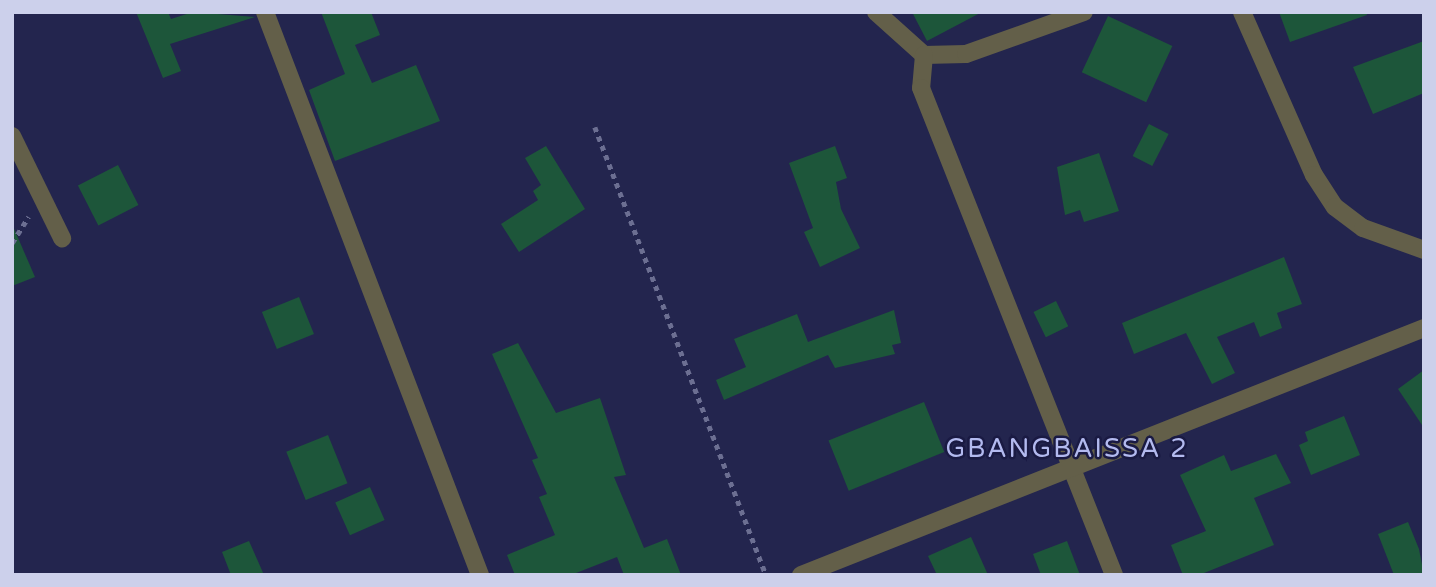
<!DOCTYPE html>
<html>
<head>
<meta charset="utf-8">
<style>
	body { margin:0 }
	#map { position:relative; width:1436px; height:587px; overflow:hidden; background:#23254e; font-family:"Varela Round",sans-serif }
	div>[style] { position:absolute }
	[style*='--x'] { left:calc(var(--x)*1px); top:calc(var(--y)*1px); width:calc(var(--w)*1px); rotate:calc(var(--a)*1deg) }
	.building>* { inset:0; background:#1d563a; transform-origin:0 0 }
	.path>* { height:4.5px; margin-top:-2.25px; transform-origin:0; background:repeating-linear-gradient(90deg,#6c6f92 0 5px,transparent 0 10px) }
	.minor>* { height:18px; margin:-9px; padding:0 9px; transform-origin:9px; border-radius:9px; background:#635f49 }
	span { translate:-50% -50%; white-space:nowrap; text-align:center; line-height:1.15; -webkit-text-stroke:5px #1a1a43; paint-order:stroke }
	.neighbourhood-label { font-size:26px; color:#b3baef; letter-spacing:2px }
	.frame { position:absolute; inset:0; border:14px solid #ccd0eb; pointer-events:none }
</style>
</head>
<body>
<div id="map">
	<div class="building">
		<div style="clip-path:polygon(136px 12px,168px 12px,171px 19px,193px 12px,255px 17px,170px 44px,181px 71px,163px 78px)"></div>
		<div style="clip-path:polygon(321px 12px,371px 12px,380px 35px,355px 45px,372px 83px,416px 65px,440px 121px,335px 161px,309px 90px,345px 74px)"></div>
		<div style="clip-path:polygon(912px 12px,982px 12px,927px 41px)"></div>
		<div style="clip-path:polygon(1279px 12px,1366px 12px,1367px 15px,1290px 42px)"></div>
		<div style="left:1108px;top:16px;width:71px;height:62px;rotate:25deg"></div>
		<div style="clip-path:polygon(1424px 41px,1424px 93px,1373px 114px,1353px 67px)"></div>
		<div style="left:1149px;top:124px;width:22px;height:36px;rotate:27deg"></div>
		<div style="clip-path:polygon(546px 146px,585px 209px,519px 252px,501px 224px,538px 200px,533px 191px,541px 185px,525px 158px)"></div>
		<div style="clip-path:polygon(835px 146px,847px 178px,836px 182px,841px 209px,860px 248px,820px 267px,804px 232px,813px 228px,789px 163px)"></div>
		<div style="clip-path:polygon(1099px 153px,1119px 211px,1084px 222px,1080px 210px,1065px 215px,1057px 167px)"></div>
		<div style="left:118px;top:165px;width:45px;height:45px;rotate:63deg"></div>
		<div style="clip-path:polygon(12px 224px,35px 277px,12px 286px)"></div>
		<div style="clip-path:polygon(1284px 257px,1302px 304px,1277px 313px,1282px 328px,1260px 337px,1254px 322px,1217px 337px,1235px 373px,1212px 384px,1186px 333px,1134px 354px,1122px 323px)"></div>
		<div style="left:299px;top:297px;width:40px;height:40px;rotate:68deg"></div>
		<div style="left:1056px;top:301px;width:28px;height:25px;rotate:64deg"></div>
		<div style="clip-path:polygon(894px 310px,901px 343px,892px 345px,895px 354px,835px 368px,828px 355px,724px 400px,716px 380px,746px 367px,734px 339px,797px 314px,808px 342px)"></div>
		<div style="clip-path:polygon(518px 343px,556px 413px,600px 398px,626px 475px,614px 477px,644px 548px,667px 539px,681px 575px,624px 575px,617px 557px,571px 575px,515px 575px,507px 555px,555px 535px,539px 497px,547px 494px,532px 460px,538px 458px,492px 354px)"></div>
		<div style="clip-path:polygon(1424px 370px,1424px 428px,1398px 389px)"></div>
		<div style="left:924px;top:402px;width:54px;height:103px;rotate:68deg"></div>
		<div style="clip-path:polygon(1344px 416px,1360px 455px,1311px 475px,1299px 445px,1308px 441px,1305px 432px)"></div>
		<div style="left:328px;top:435px;width:52px;height:45px;rotate:68deg"></div>
		<div style="clip-path:polygon(1276px 454px,1291px 483px,1254px 498px,1274px 545px,1199px 575px,1183px 575px,1171px 545px,1206px 531px,1180px 475px,1224px 455px,1231px 471px)"></div>
		<div style="left:370px;top:487px;width:36px;height:38px;rotate:66deg"></div>
		<div style="clip-path:polygon(1408px 522px,1419px 549px,1424px 575px,1394px 575px,1378px 534px)"></div>
		<div style="clip-path:polygon(971px 537px,988px 575px,937px 575px,928px 556px)"></div>
		<div style="clip-path:polygon(249px 541px,264px 575px,231px 575px,222px 552px)"></div>
		<div style="clip-path:polygon(1067px 541px,1080px 575px,1041px 575px,1033px 554px)"></div>
	</div>
	<div class="path">
		<div style="--x:595;--y:127;--w:480;--a:69.1"></div>
		<div style="--x:12;--y:243;--w:31;--a:-58"></div>
	</div>
	<div class="minor">
		<div style="--x:265;--y:12;--w:603;--a:69.1"></div>
		<div style="--x:876;--y:12;--w:64;--a:41.9"></div>
		<div style="--x:924;--y:55;--w:42;--a:-1.4"></div>
		<div style="--x:966;--y:54;--w:125;--a:-19.6"></div>
		<div style="--x:1242;--y:12;--w:178;--a:66.2"></div>
		<div style="--x:1314;--y:175;--w:38;--a:57"></div>
		<div style="--x:1335;--y:207;--w:35;--a:37"></div>
		<div style="--x:1363;--y:228;--w:65;--a:19.8"></div>
		<div style="--x:924;--y:55;--w:33;--a:95"></div>
		<div style="--x:921;--y:88;--w:524;--a:68.38"></div>
		<div style="--x:12;--y:136;--w:114;--a:63.9"></div>
		<div style="--x:801;--y:575;--w:670;--a:-21.63"></div>
	</div>
	<div class="neighbourhood-label">
		<span style="left:1067px;top:449px">GBANGBAISSA 2</span>
	</div>
	<div class="frame"></div>
</div>
</body>
</html>
